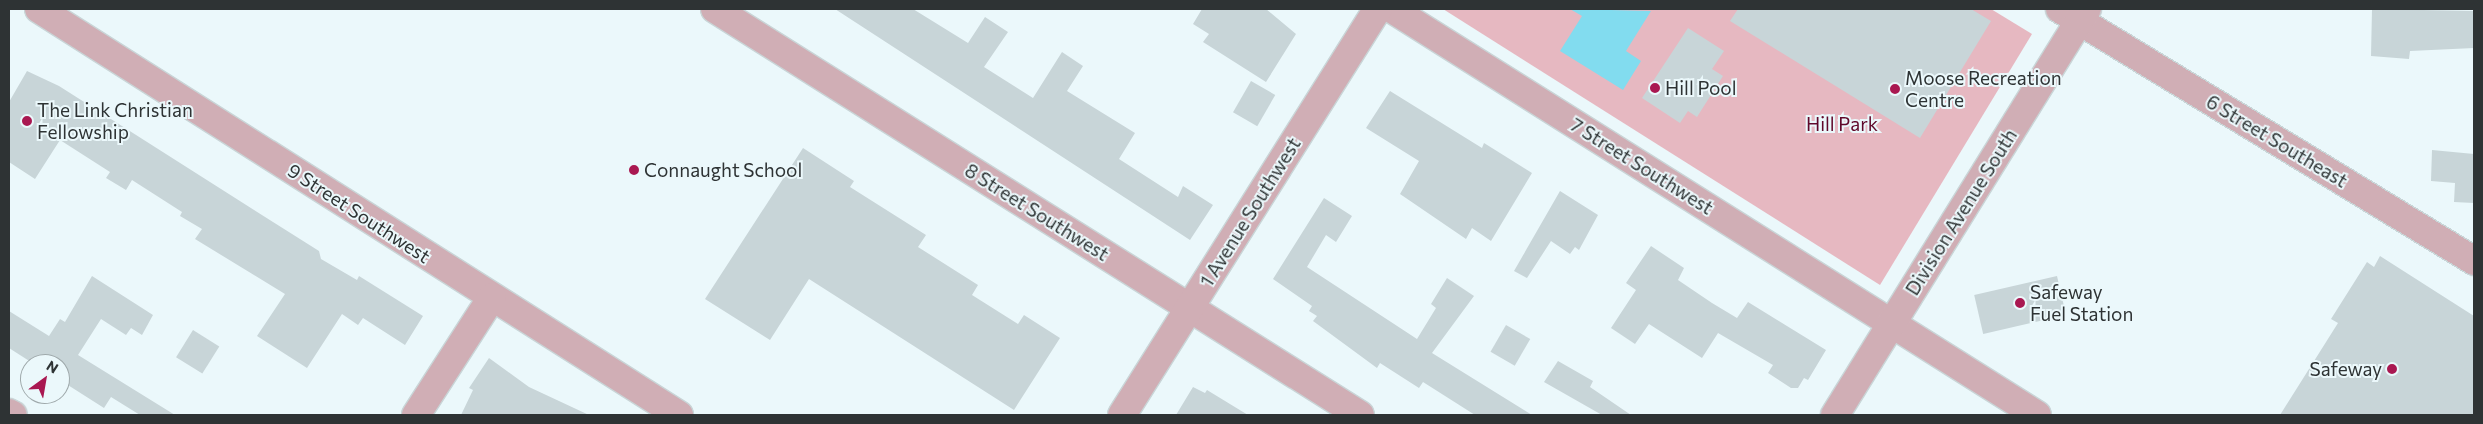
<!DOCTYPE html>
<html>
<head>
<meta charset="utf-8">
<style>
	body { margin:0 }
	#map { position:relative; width:2483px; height:424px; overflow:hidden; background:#ebf8fb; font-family:Commissioner,sans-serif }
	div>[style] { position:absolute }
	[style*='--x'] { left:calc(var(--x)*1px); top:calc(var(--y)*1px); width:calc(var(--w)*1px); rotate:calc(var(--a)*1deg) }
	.green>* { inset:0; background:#e6b8c1 }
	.water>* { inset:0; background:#82dcef }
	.building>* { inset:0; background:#c8d5d8; transform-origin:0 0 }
	.roads { filter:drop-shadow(1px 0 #c9d5d7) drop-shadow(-1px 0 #c9d5d7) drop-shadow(0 1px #c9d5d7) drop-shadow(0 -1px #c9d5d7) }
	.minor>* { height:28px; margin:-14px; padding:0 14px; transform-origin:14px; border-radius:14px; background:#d0aeb5 }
	.dots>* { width:14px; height:14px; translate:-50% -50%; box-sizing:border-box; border:2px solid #ebf8fb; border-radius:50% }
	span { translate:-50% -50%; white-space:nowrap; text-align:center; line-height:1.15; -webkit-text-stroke:4px #ebf8fb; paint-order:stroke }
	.poi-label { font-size:19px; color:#2e3334 }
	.left { translate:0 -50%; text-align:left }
	.right { translate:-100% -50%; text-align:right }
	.park-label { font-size:19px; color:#60082a }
	.street-label { font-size:19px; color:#2e3334 }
	.frame { position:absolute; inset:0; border:10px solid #2e3334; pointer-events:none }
	.north { position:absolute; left:20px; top:354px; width:50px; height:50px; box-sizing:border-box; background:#ebf8fb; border:1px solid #9fa9ab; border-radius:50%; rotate:32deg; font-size:14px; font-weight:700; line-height:20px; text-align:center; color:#2e3334 }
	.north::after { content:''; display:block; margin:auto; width:18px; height:22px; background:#a91851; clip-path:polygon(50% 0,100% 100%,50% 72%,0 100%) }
</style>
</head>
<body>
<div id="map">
	<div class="green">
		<div style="clip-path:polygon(1443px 9px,1991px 9px,2032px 34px,1880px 285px)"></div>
	</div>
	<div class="water">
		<div style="clip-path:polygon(1570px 9px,1651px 11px,1626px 51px,1641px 61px,1623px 90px,1560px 51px,1582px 16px)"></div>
	</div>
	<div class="building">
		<div style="clip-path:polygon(835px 9px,913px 9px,968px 43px,985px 17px,1008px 32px,984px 67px,1033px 98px,1062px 52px,1083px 66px,1067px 91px,1135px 133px,1119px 159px,1178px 197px,1183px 186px,1213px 205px,1190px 240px)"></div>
		<div style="clip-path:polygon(1202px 9px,1266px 9px,1296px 34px,1266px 82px,1203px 42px,1209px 34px,1193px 24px)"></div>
		<div style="clip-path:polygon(1738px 9px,1971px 9px,1991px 21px,1920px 138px,1730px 21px)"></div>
		<div style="clip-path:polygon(2372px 9px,2474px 11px,2474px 48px,2410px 51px,2409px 59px,2371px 56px)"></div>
		<div style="clip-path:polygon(1688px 28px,1724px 51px,1712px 69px,1723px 76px,1697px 117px,1688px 111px,1680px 123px,1642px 98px)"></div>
		<div style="clip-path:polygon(27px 71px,59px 86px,273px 222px,319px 251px,321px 259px,357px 280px,359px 276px,423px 316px,405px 345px,363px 318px,358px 325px,342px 314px,307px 368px,257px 336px,285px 294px,195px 239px,202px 229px,180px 216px,182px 212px,132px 180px,126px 190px,106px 178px,110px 172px,60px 140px,35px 179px,9px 162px,9px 102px)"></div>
		<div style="left:1251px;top:81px;width:28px;height:36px;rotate:30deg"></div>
		<div style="clip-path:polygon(1390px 91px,1482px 148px,1484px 143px,1532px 173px,1491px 241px,1472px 228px,1466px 239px,1400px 194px,1419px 161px,1366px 128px)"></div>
		<div style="clip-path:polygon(803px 148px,854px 181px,850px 187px,926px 235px,918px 247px,978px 285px,972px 295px,1018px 324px,1024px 315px,1060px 338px,1014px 410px,809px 279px,770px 340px,705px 299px)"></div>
		<div style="clip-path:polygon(2432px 150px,2474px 154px,2474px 203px,2454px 202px,2455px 183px,2431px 181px)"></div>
		<div style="clip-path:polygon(1560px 191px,1598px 215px,1579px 250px,1575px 247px,1570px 254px,1551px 241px,1527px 278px,1514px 271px)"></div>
		<div style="clip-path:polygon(1324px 198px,1352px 216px,1336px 242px,1326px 235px,1307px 267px,1417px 339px,1436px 308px,1431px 304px,1447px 278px,1474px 296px,1432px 353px,1532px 415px,1475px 415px,1423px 382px,1419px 388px,1380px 363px,1377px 368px,1313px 321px,1317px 316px,1309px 311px,1312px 306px,1273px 279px)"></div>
		<div style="clip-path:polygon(1651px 246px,1684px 268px,1678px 280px,1712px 303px,1737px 318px,1748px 302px,1826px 350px,1808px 380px,1804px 378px,1798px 388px,1791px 388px,1768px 373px,1773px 365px,1718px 333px,1702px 358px,1649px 324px,1635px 344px,1611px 328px,1636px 290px,1626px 283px)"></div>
		<div style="clip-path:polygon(2380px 256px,2474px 316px,2474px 415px,2280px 415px,2338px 323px,2331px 319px,2367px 262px,2374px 267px)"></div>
		<div style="clip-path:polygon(92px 276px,153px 315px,142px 335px,131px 328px,126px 335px,101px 319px,78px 355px,175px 415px,140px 415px,111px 397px,104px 408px,60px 380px,60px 364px,34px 364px,9px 348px,9px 311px,49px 336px,60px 319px,65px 322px)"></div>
		<div style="left:2057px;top:276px;width:40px;height:85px;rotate:77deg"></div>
		<div style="left:1506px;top:325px;width:28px;height:31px;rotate:30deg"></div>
		<div style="left:193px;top:330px;width:31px;height:32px;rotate:32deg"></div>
		<div style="clip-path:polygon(489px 358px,529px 387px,589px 415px,461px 415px,473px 390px,469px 388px)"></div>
		<div style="clip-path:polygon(1558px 361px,1593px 381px,1590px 387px,1631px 415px,1602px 415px,1544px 382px)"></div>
		<div style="clip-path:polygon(1193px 387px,1205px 393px,1207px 390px,1248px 415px,1176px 415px)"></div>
	</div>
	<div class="roads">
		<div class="minor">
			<div style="--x:39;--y:9;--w:758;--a:32.39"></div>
			<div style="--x:715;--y:9;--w:762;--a:32.19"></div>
			<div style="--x:1392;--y:9;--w:762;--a:32.19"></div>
			<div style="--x:2060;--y:9;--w:485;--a:31.3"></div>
			<div style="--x:9;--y:413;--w:4;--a:27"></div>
			<div style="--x:416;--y:415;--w:140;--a:-57.2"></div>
			<div style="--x:1122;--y:415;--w:480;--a:-57.8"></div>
			<div style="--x:1835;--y:415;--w:478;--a:-58.2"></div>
		</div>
	</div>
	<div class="dots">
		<div style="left:1655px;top:88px;background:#a91851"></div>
		<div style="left:1895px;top:89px;background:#a91851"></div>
		<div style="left:27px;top:121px;background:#a91851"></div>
		<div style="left:634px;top:170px;background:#a91851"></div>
		<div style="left:2020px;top:303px;background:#a91851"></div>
		<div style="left:2392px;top:369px;background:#a91851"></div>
	</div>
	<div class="poi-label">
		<span class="left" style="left:1905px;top:89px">Moose Recreation<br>Centre</span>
		<span class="left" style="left:1665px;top:88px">Hill Pool</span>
		<span class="left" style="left:37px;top:121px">The Link Christian<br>Fellowship</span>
		<span class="left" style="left:644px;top:170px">Connaught School</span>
		<span class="left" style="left:2030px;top:303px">Safeway<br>Fuel Station</span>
		<span class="right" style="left:2382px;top:369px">Safeway</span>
	</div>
	<div class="park-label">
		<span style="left:1842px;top:124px">Hill Park</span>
	</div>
	<div class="street-label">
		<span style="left:2277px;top:141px;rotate:31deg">6 Street Southeast</span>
		<span style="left:1642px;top:166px;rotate:32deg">7 Street Southwest</span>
		<span style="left:1037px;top:212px;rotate:32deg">8 Street Southwest</span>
		<span style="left:1250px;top:212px;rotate:-58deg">1 Avenue Southwest</span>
		<span style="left:1961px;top:212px;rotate:-58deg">Division Avenue South</span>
		<span style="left:359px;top:213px;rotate:33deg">9 Street Southwest</span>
	</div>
	<div class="frame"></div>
	<div class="north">N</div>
</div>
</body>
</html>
